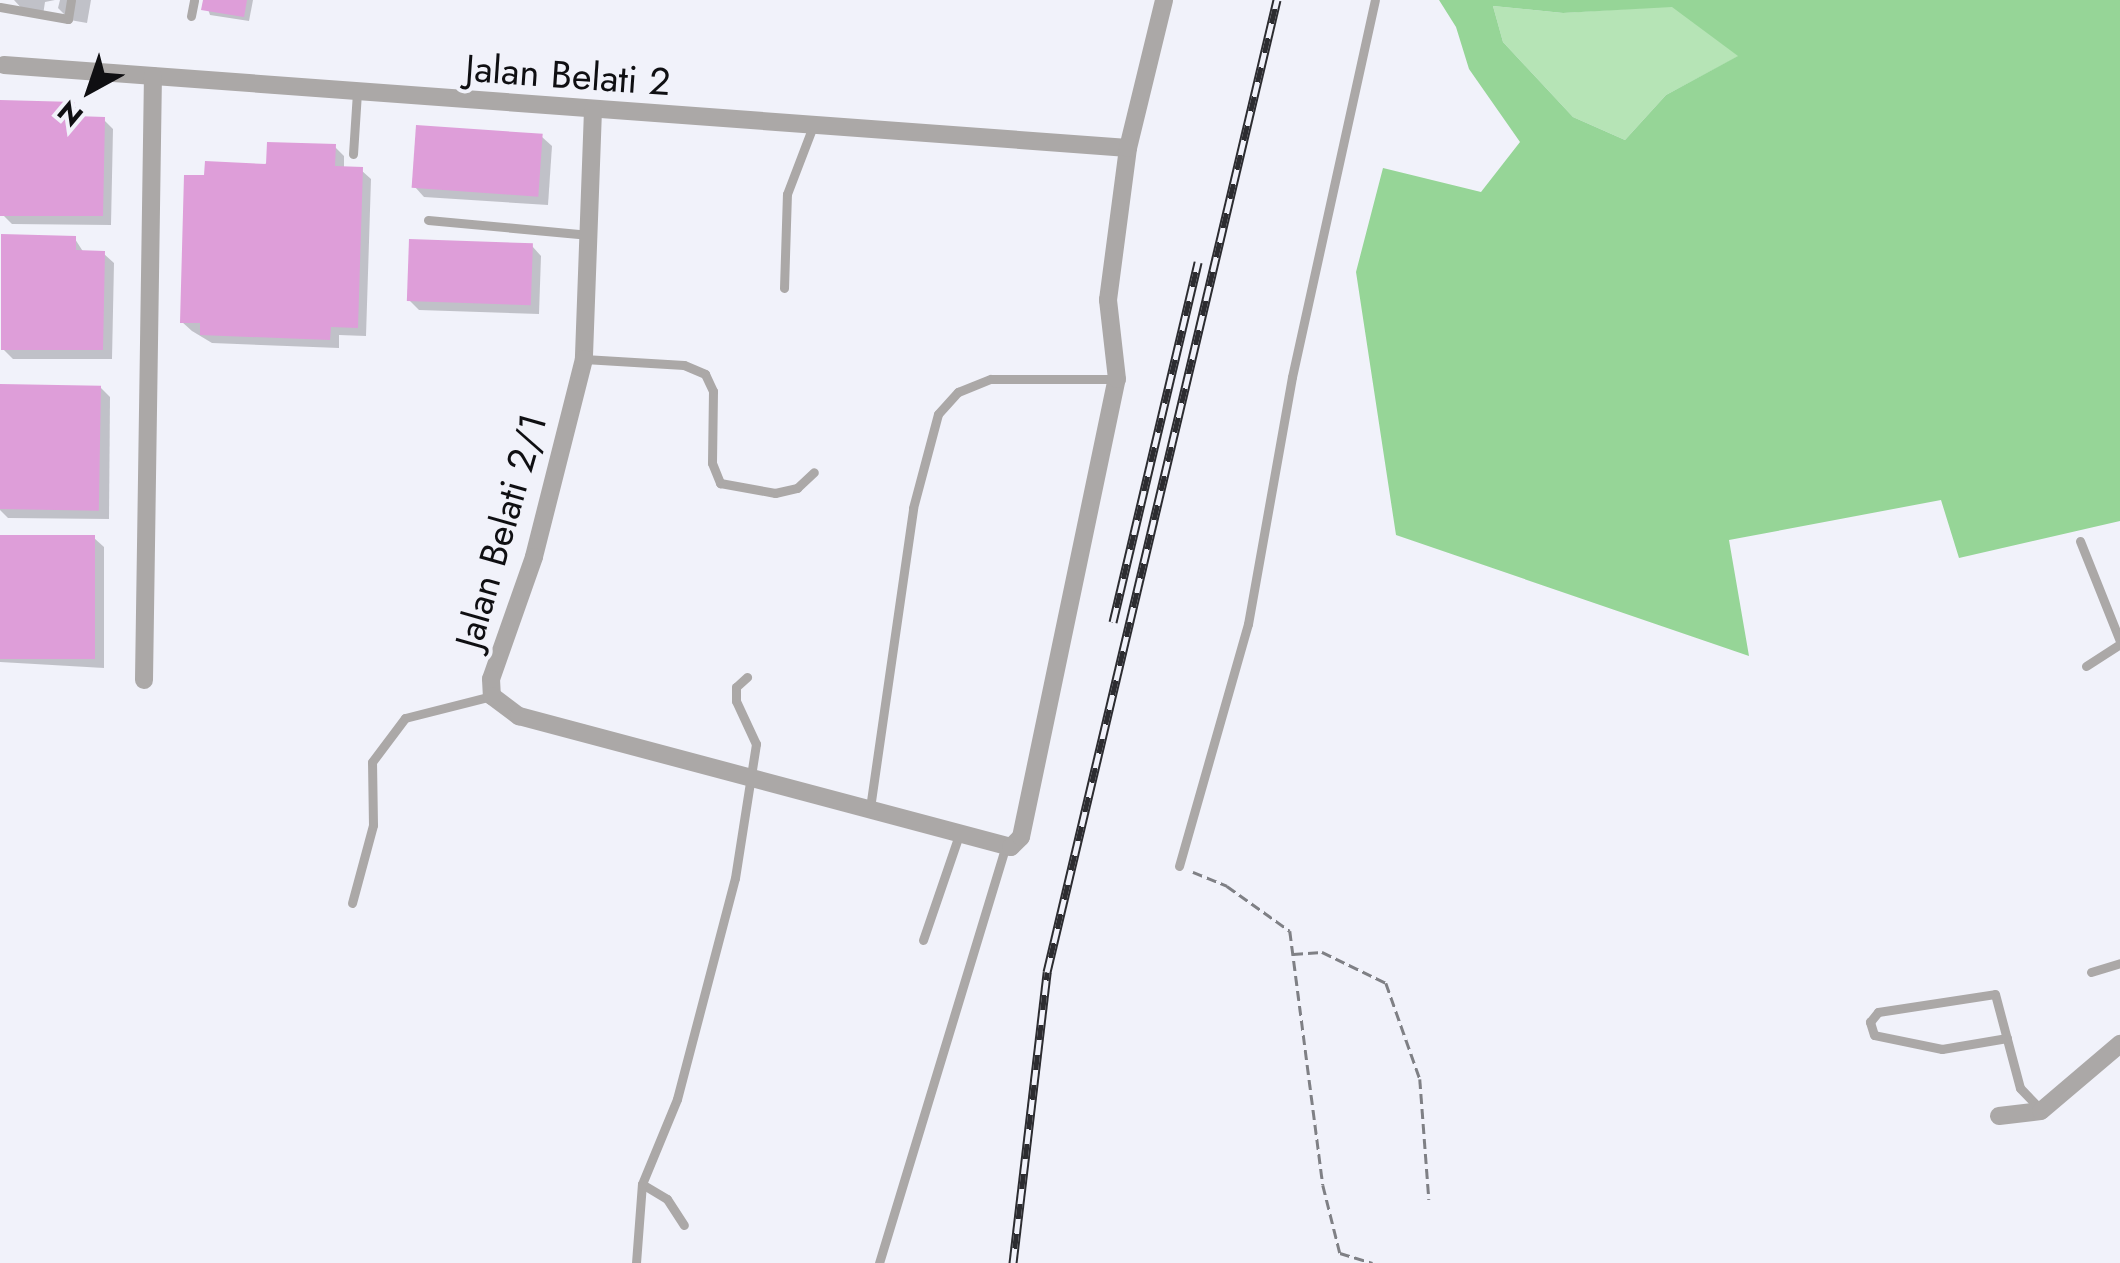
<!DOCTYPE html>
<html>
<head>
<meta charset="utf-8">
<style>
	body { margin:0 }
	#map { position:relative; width:2120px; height:1263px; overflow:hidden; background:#f1f2fa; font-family:Jost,sans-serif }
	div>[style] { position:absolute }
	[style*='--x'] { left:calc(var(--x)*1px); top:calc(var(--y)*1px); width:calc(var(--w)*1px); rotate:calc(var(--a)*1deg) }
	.green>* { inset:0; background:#b6e4b6 }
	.forest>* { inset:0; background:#96d597 }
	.shadow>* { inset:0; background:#0003 }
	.building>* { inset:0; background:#de9ed9; transform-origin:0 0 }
	.path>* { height:2.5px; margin-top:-1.25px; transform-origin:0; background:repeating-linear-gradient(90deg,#7f8085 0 10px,transparent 0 15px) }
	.service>* { height:9px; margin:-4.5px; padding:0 4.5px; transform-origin:4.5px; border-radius:4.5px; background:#aba8a7 }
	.minor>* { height:18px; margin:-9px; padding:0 9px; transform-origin:9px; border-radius:9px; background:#aba8a7 }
	.rail>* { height:9px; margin-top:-4.5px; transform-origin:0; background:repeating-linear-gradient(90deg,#f1f2fa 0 15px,#2c2c30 0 30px); box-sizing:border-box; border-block:2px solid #2c2c30 }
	span { translate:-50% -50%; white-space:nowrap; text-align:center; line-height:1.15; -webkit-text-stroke:8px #f1f2fa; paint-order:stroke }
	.street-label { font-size:38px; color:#0f0f12 }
	.north { position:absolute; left:40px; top:40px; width:100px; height:100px; -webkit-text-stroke:8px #f1f2fa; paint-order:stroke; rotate:220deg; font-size:28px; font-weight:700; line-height:40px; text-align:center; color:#0f0f12 }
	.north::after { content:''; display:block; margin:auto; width:35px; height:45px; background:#0f0f12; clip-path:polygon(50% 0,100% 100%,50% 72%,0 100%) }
</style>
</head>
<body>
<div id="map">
	<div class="green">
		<div style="clip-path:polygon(1493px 6px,1563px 13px,1672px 6px,1739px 56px,1666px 95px,1625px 140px,1573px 117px,1503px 42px)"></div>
	</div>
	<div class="forest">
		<div style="clip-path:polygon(evenodd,1439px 0,2120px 0,2120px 521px,1959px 558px,1941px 500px,1729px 540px,1749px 656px,1396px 535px,1356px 272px,1383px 168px,1481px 192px,1520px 142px,1469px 69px,1456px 27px,1439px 0,1493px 6px,1563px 13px,1672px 7px,1738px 56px,1666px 95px,1625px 140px,1573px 117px,1503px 42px,1493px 6px)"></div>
	</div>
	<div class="shadow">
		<div style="clip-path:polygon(14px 0,55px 0,45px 2px,43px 15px,25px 12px)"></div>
		<div style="clip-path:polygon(60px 0,91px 0,87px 23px,70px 20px,58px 8px)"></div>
		<div style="clip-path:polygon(205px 0,253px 0,249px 21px,210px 15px)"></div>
		<div style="clip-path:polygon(74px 105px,84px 119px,103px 119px,113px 129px,111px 225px,12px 224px,3px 215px)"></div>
		<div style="clip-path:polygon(542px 137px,552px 146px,548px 205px,424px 197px,415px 187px)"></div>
		<div style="clip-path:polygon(335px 147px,344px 156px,344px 169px,361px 170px,371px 179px,366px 336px,339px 335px,339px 348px,212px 343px,192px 331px,182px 322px,207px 178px)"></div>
		<div style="clip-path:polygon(75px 239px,84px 253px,104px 254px,114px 263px,112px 359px,13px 359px,3px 349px)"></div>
		<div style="clip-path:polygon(532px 246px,541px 256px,539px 314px,419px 310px,409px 300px)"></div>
		<div style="clip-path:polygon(0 386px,100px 387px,110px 397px,109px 519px,8px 518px,0 510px)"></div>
		<div style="clip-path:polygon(0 537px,94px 538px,104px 547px,104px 668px,0 662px)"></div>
	</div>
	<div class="building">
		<div style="clip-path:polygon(203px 0,247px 0,244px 17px,201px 10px)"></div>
		<div style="clip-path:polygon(0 100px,75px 102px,75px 116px,105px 117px,103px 216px,0 216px)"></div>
		<div style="left:416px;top:125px;width:127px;height:63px;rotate:4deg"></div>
		<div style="clip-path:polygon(267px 142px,336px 144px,335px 166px,363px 167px,358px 328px,331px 327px,330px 340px,200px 335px,200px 323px,180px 323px,184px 175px,204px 175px,205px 161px,266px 164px)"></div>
		<div style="clip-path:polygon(1px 234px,76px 236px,76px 250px,105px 251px,103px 350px,1px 350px)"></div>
		<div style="left:409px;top:239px;width:124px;height:62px;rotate:2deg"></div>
		<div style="left:0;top:384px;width:101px;height:125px;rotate:1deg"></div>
		<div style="left:0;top:535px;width:95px;height:124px"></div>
	</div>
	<div class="path">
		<div style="--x:1193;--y:872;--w:37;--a:22"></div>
		<div style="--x:1227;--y:886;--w:77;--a:35.5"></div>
		<div style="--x:1290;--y:931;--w:256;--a:82.6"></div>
		<div style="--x:1323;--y:1185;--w:70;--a:76"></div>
		<div style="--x:1340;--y:1253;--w:34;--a:17"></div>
		<div style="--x:1293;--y:954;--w:29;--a:-4"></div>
		<div style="--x:1322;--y:952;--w:71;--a:25.8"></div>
		<div style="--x:1386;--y:983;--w:102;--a:70.5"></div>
		<div style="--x:1420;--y:1079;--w:121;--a:85.7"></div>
	</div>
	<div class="service">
		<div style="--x:0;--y:7;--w:69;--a:10"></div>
		<div style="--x:68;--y:19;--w:19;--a:-81"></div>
		<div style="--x:191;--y:16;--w:16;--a:-79"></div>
		<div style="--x:353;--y:154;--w:62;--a:-86.3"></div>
		<div style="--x:428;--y:220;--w:162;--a:5.3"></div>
		<div style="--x:784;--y:288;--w:94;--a:-88.2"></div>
		<div style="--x:787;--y:194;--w:73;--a:-69.1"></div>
		<div style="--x:584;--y:359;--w:100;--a:3.4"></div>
		<div style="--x:684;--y:365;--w:23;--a:23"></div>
		<div style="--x:705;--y:374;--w:19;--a:65"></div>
		<div style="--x:713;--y:391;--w:72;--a:90.8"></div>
		<div style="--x:712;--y:463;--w:22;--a:68"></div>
		<div style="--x:720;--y:483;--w:56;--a:10.3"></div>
		<div style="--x:775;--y:493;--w:23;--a:-13"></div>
		<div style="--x:797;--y:488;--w:23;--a:-43"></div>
		<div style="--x:2080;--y:541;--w:108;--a:68.2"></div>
		<div style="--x:2086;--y:666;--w:40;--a:-32.9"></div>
		<div style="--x:870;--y:808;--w:303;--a:-81.8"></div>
		<div style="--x:913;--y:508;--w:97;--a:-75.1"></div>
		<div style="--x:938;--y:414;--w:30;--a:-48"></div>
		<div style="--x:958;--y:392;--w:35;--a:-22"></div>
		<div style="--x:991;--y:379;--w:126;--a:0"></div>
		<div style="--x:1179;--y:866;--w:252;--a:-74.1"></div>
		<div style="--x:1248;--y:624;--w:251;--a:-79.9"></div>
		<div style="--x:1292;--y:377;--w:386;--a:-77.6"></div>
		<div style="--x:352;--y:903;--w:81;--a:-74.9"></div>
		<div style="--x:373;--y:825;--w:63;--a:-90.9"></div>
		<div style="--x:372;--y:762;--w:55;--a:-53.1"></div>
		<div style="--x:405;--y:718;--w:90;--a:-14.2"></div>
		<div style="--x:923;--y:940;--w:111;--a:-71.1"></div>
		<div style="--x:2091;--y:972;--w:30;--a:-17"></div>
		<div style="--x:2007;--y:1038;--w:66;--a:170.4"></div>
		<div style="--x:1942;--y:1049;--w:69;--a:-168.4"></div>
		<div style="--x:1874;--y:1035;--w:14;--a:-107"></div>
		<div style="--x:1870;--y:1022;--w:13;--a:-51"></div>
		<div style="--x:1878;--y:1012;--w:118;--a:-8.7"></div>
		<div style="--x:1995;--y:994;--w:97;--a:75.1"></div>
		<div style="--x:2020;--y:1088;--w:29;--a:46"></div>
		<div style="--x:642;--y:1184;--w:29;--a:31"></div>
		<div style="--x:667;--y:1199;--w:31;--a:57"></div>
		<div style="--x:636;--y:1263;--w:79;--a:-85.7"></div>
		<div style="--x:642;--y:1184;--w:92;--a:-67.6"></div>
		<div style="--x:677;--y:1099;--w:228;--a:-75.3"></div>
		<div style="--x:735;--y:878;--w:136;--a:-81.1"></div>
		<div style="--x:756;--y:744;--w:47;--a:-114.9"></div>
		<div style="--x:736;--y:701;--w:14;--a:-90"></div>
		<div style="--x:736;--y:687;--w:15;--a:-42"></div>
		<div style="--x:879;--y:1263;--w:434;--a:-73.1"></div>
	</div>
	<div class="minor">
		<div style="--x:4;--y:65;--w:1127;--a:4.22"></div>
		<div style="--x:593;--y:110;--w:249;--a:92.1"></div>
		<div style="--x:584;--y:359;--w:204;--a:104.2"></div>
		<div style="--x:534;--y:557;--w:129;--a:109.4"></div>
		<div style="--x:491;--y:679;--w:17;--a:87"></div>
		<div style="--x:492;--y:696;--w:34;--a:37"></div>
		<div style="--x:519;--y:716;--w:509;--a:14.91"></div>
		<div style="--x:1011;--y:847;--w:14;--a:-45"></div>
		<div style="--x:1021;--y:837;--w:468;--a:-78.2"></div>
		<div style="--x:1117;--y:379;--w:80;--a:-96.5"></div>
		<div style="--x:1108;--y:300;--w:153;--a:-82.5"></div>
		<div style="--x:1128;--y:148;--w:152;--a:-76.3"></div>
		<div style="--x:144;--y:680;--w:604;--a:-89.15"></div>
		<div style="--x:1999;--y:1116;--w:42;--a:-6.8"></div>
		<div style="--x:2041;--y:1111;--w:104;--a:-40.3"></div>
	</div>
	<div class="rail">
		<div style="--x:1113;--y:622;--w:370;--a:-76.7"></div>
		<div style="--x:1013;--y:1263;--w:293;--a:-83.3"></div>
		<div style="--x:1047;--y:972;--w:999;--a:-76.69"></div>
	</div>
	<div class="street-label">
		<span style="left:568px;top:75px;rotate:4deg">Jalan Belati 2</span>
		<span style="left:501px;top:531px;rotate:-74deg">Jalan Belati 2/1</span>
	</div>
	<div class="north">N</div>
</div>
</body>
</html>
